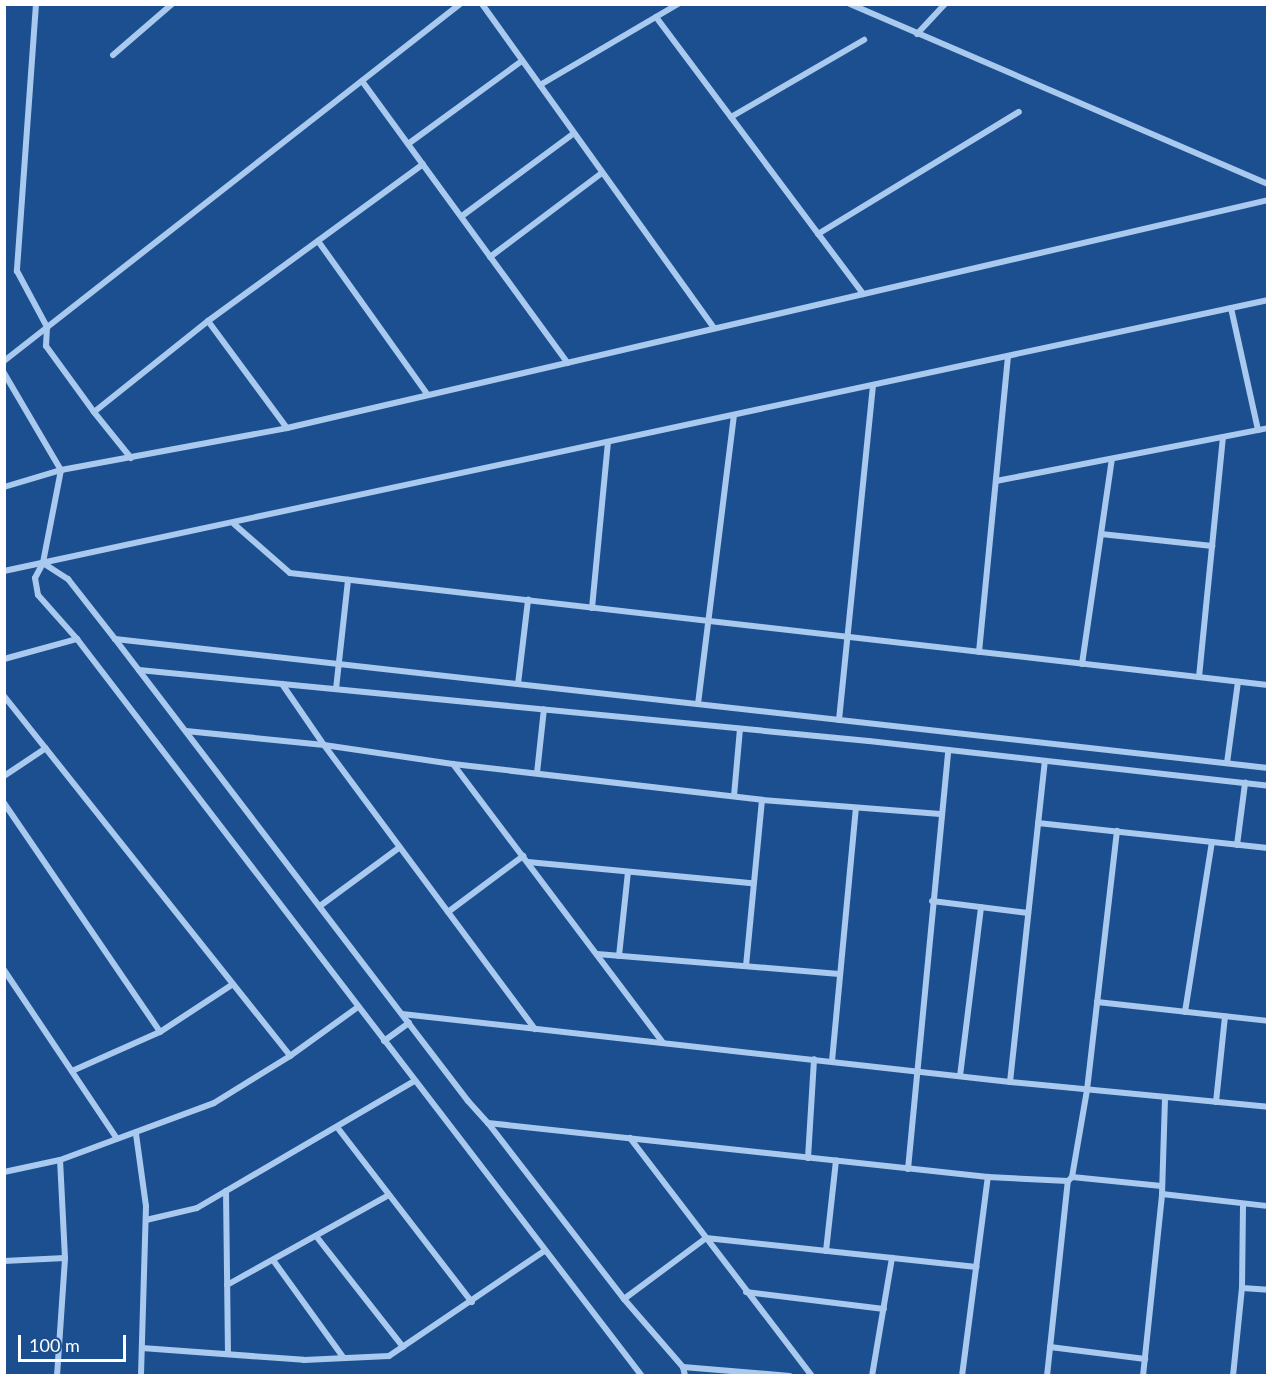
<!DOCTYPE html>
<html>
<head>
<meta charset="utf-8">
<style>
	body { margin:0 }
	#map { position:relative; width:1272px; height:1380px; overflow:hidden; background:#1b4f8f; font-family:Lato,sans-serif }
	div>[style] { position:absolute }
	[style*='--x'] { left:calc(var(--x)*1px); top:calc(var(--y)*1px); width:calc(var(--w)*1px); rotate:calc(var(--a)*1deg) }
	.minor>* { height:6px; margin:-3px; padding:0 3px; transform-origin:3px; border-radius:3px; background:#a9c9ee }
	span { translate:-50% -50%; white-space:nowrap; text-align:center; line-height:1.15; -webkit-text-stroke:4.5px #1b4f8f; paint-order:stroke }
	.frame { position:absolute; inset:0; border:6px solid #fff; pointer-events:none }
	.scale { position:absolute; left:18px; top:1335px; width:108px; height:27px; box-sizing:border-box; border:3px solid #fff; border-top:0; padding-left:8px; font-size:18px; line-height:21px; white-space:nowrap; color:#fff; -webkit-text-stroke:4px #1b4f8f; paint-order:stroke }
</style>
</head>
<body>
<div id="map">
	<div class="minor">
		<div style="--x:36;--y:4;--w:268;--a:94.1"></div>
		<div style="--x:17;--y:271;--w:64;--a:61.8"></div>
		<div style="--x:47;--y:327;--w:19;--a:93"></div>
		<div style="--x:46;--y:346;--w:82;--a:54"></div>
		<div style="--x:482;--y:4;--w:398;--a:54.4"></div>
		<div style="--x:850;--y:4;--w:455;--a:23.3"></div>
		<div style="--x:656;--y:17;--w:346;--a:53.2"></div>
		<div style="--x:917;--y:34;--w:41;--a:-47"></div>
		<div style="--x:113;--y:55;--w:78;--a:-40.8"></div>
		<div style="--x:362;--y:81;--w:349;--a:53.9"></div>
		<div style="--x:540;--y:85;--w:160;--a:-30.4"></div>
		<div style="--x:731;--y:117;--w:154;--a:-30.1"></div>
		<div style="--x:408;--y:144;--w:141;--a:-36.1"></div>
		<div style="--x:462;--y:216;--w:139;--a:-36.5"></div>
		<div style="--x:818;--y:234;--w:235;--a:-31.3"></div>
		<div style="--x:318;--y:241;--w:189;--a:54.5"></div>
		<div style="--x:490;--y:257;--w:140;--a:-36.9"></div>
		<div style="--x:1231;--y:308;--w:125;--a:77.5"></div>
		<div style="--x:208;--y:321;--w:133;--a:53.6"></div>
		<div style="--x:4;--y:361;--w:579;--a:-38.06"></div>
		<div style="--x:4;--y:373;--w:113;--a:59.6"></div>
		<div style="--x:61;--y:470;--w:95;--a:101"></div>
		<div style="--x:43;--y:563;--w:17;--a:118"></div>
		<div style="--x:35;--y:578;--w:17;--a:80"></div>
		<div style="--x:38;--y:595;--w:59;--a:48.4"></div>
		<div style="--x:77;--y:639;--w:929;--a:52.53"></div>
		<div style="--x:131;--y:458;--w:59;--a:-128.8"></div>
		<div style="--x:94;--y:412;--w:146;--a:-38.6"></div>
		<div style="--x:208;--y:321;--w:266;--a:-36.1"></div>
		<div style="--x:996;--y:481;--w:277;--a:-11"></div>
		<div style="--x:4;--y:487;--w:59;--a:-16.6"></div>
		<div style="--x:61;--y:470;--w:230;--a:-10.5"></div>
		<div style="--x:287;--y:428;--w:1007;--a:-13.08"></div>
		<div style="--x:234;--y:524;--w:74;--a:41.2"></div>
		<div style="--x:290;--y:573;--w:984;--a:6.53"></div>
		<div style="--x:1101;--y:534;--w:112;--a:6.2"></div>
		<div style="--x:43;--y:563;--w:30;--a:33"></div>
		<div style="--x:68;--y:579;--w:76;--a:51.9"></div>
		<div style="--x:115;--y:639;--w:581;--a:52.62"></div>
		<div style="--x:468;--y:1101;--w:30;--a:48"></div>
		<div style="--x:488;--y:1123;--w:222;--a:52.3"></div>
		<div style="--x:624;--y:1299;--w:90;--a:49.1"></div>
		<div style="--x:683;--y:1367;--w:9;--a:77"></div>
		<div style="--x:4;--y:571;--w:1293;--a:-12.1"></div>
		<div style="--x:592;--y:608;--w:166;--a:-84.5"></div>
		<div style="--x:115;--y:639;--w:1160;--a:6.38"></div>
		<div style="--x:979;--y:652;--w:297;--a:-84.4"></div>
		<div style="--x:4;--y:659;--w:76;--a:-15.3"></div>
		<div style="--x:1082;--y:664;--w:207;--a:-81.7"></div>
		<div style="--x:139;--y:670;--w:733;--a:5.56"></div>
		<div style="--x:869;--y:741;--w:402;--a:6.4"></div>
		<div style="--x:1199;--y:677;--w:241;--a:-84.3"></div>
		<div style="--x:282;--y:684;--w:74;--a:55.5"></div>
		<div style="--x:324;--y:745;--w:354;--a:53.4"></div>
		<div style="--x:518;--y:684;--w:85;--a:-83.2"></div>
		<div style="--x:336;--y:689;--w:110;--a:-83.7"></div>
		<div style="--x:4;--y:696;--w:460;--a:51.5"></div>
		<div style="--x:698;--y:704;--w:290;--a:-82.9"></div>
		<div style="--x:839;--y:720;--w:336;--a:-84.2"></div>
		<div style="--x:186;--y:731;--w:139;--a:5.8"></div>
		<div style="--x:324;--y:745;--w:130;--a:8.4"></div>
		<div style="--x:453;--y:764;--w:311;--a:6.6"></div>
		<div style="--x:762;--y:800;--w:179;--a:4.5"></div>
		<div style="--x:1227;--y:763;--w:82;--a:-82.3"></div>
		<div style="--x:453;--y:764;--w:349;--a:53"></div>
		<div style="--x:537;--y:773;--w:64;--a:-83.8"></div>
		<div style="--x:4;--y:776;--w:50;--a:-33.7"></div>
		<div style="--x:734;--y:796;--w:67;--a:-84.9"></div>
		<div style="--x:4;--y:803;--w:277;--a:55.7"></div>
		<div style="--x:1038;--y:823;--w:231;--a:6.2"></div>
		<div style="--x:1237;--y:845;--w:63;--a:-82.6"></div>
		<div style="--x:528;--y:862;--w:225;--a:5.4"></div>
		<div style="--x:932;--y:901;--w:97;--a:7.1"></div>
		<div style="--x:320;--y:906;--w:99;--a:-36.4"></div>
		<div style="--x:448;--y:912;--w:94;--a:-36.7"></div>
		<div style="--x:597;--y:954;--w:243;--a:4.7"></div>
		<div style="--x:619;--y:956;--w:84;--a:-83.9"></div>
		<div style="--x:746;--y:966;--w:167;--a:-84.5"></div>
		<div style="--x:4;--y:970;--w:203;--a:56.2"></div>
		<div style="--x:1097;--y:1002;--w:172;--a:6.3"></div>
		<div style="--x:1185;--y:1012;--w:172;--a:-81"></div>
		<div style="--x:402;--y:1014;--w:612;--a:6.38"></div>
		<div style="--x:1010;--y:1082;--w:259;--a:5.5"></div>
		<div style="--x:384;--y:1041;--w:31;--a:-36"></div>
		<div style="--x:832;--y:1061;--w:253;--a:-84.6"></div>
		<div style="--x:72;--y:1071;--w:96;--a:-23.9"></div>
		<div style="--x:160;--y:1032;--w:87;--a:-33.3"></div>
		<div style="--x:960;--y:1076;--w:170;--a:-82.9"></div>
		<div style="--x:1010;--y:1082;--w:323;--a:-83.8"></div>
		<div style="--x:1216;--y:1102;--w:86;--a:-84"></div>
		<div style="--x:488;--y:1123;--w:503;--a:6.16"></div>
		<div style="--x:988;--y:1177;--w:80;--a:2.9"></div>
		<div style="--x:337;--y:1127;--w:221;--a:52.4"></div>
		<div style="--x:136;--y:1134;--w:73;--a:82.1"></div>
		<div style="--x:146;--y:1206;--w:170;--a:91.7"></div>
		<div style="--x:630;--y:1138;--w:300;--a:52.6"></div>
		<div style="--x:808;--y:1158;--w:99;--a:-86.5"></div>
		<div style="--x:908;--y:1169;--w:421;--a:-84.5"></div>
		<div style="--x:4;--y:1172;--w:57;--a:-12.1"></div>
		<div style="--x:60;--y:1160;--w:164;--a:-20.3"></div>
		<div style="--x:214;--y:1103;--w:89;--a:-31.7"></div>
		<div style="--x:290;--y:1056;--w:84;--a:-35.8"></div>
		<div style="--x:1072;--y:1177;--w:90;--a:5.7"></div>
		<div style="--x:226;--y:1191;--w:163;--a:89.3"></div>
		<div style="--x:1162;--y:1194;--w:107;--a:6.5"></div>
		<div style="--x:146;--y:1220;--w:52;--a:-13.2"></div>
		<div style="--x:197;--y:1208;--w:251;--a:-30.3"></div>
		<div style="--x:316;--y:1236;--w:141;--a:51.9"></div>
		<div style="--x:826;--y:1251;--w:91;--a:-83.7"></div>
		<div style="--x:273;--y:1260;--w:120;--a:54.2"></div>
		<div style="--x:4;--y:1261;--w:61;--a:-2.8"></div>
		<div style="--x:227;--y:1285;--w:185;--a:-29.1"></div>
		<div style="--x:1242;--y:1288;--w:26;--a:4"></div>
		<div style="--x:746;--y:1292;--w:139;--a:7"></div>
		<div style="--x:624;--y:1299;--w:102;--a:-36.6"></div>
		<div style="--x:706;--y:1238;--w:272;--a:6.1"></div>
		<div style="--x:1050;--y:1347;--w:96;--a:7.2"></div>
		<div style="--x:142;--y:1348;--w:162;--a:4.2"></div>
		<div style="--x:304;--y:1360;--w:85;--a:-2.7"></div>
		<div style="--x:389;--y:1356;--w:187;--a:-34.1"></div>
		<div style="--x:683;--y:1367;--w:107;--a:4.8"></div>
		<div style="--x:57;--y:1376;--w:118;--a:-86.1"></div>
		<div style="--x:65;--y:1258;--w:98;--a:-92.9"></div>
		<div style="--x:872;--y:1376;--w:120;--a:-80.4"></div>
		<div style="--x:962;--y:1376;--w:201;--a:-82.6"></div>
		<div style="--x:1047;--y:1376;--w:196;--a:-83.9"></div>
		<div style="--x:1068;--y:1181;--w:6;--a:-45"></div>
		<div style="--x:1072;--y:1177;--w:88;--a:-80.2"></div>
		<div style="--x:1087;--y:1090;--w:261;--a:-83.4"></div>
		<div style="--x:1143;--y:1376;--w:183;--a:-84"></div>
		<div style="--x:1162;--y:1194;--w:97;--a:-88.2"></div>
		<div style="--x:1233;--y:1376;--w:88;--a:-84.2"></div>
		<div style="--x:1242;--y:1288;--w:84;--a:-89.3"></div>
	</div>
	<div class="frame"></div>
	<div class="scale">100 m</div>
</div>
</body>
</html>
